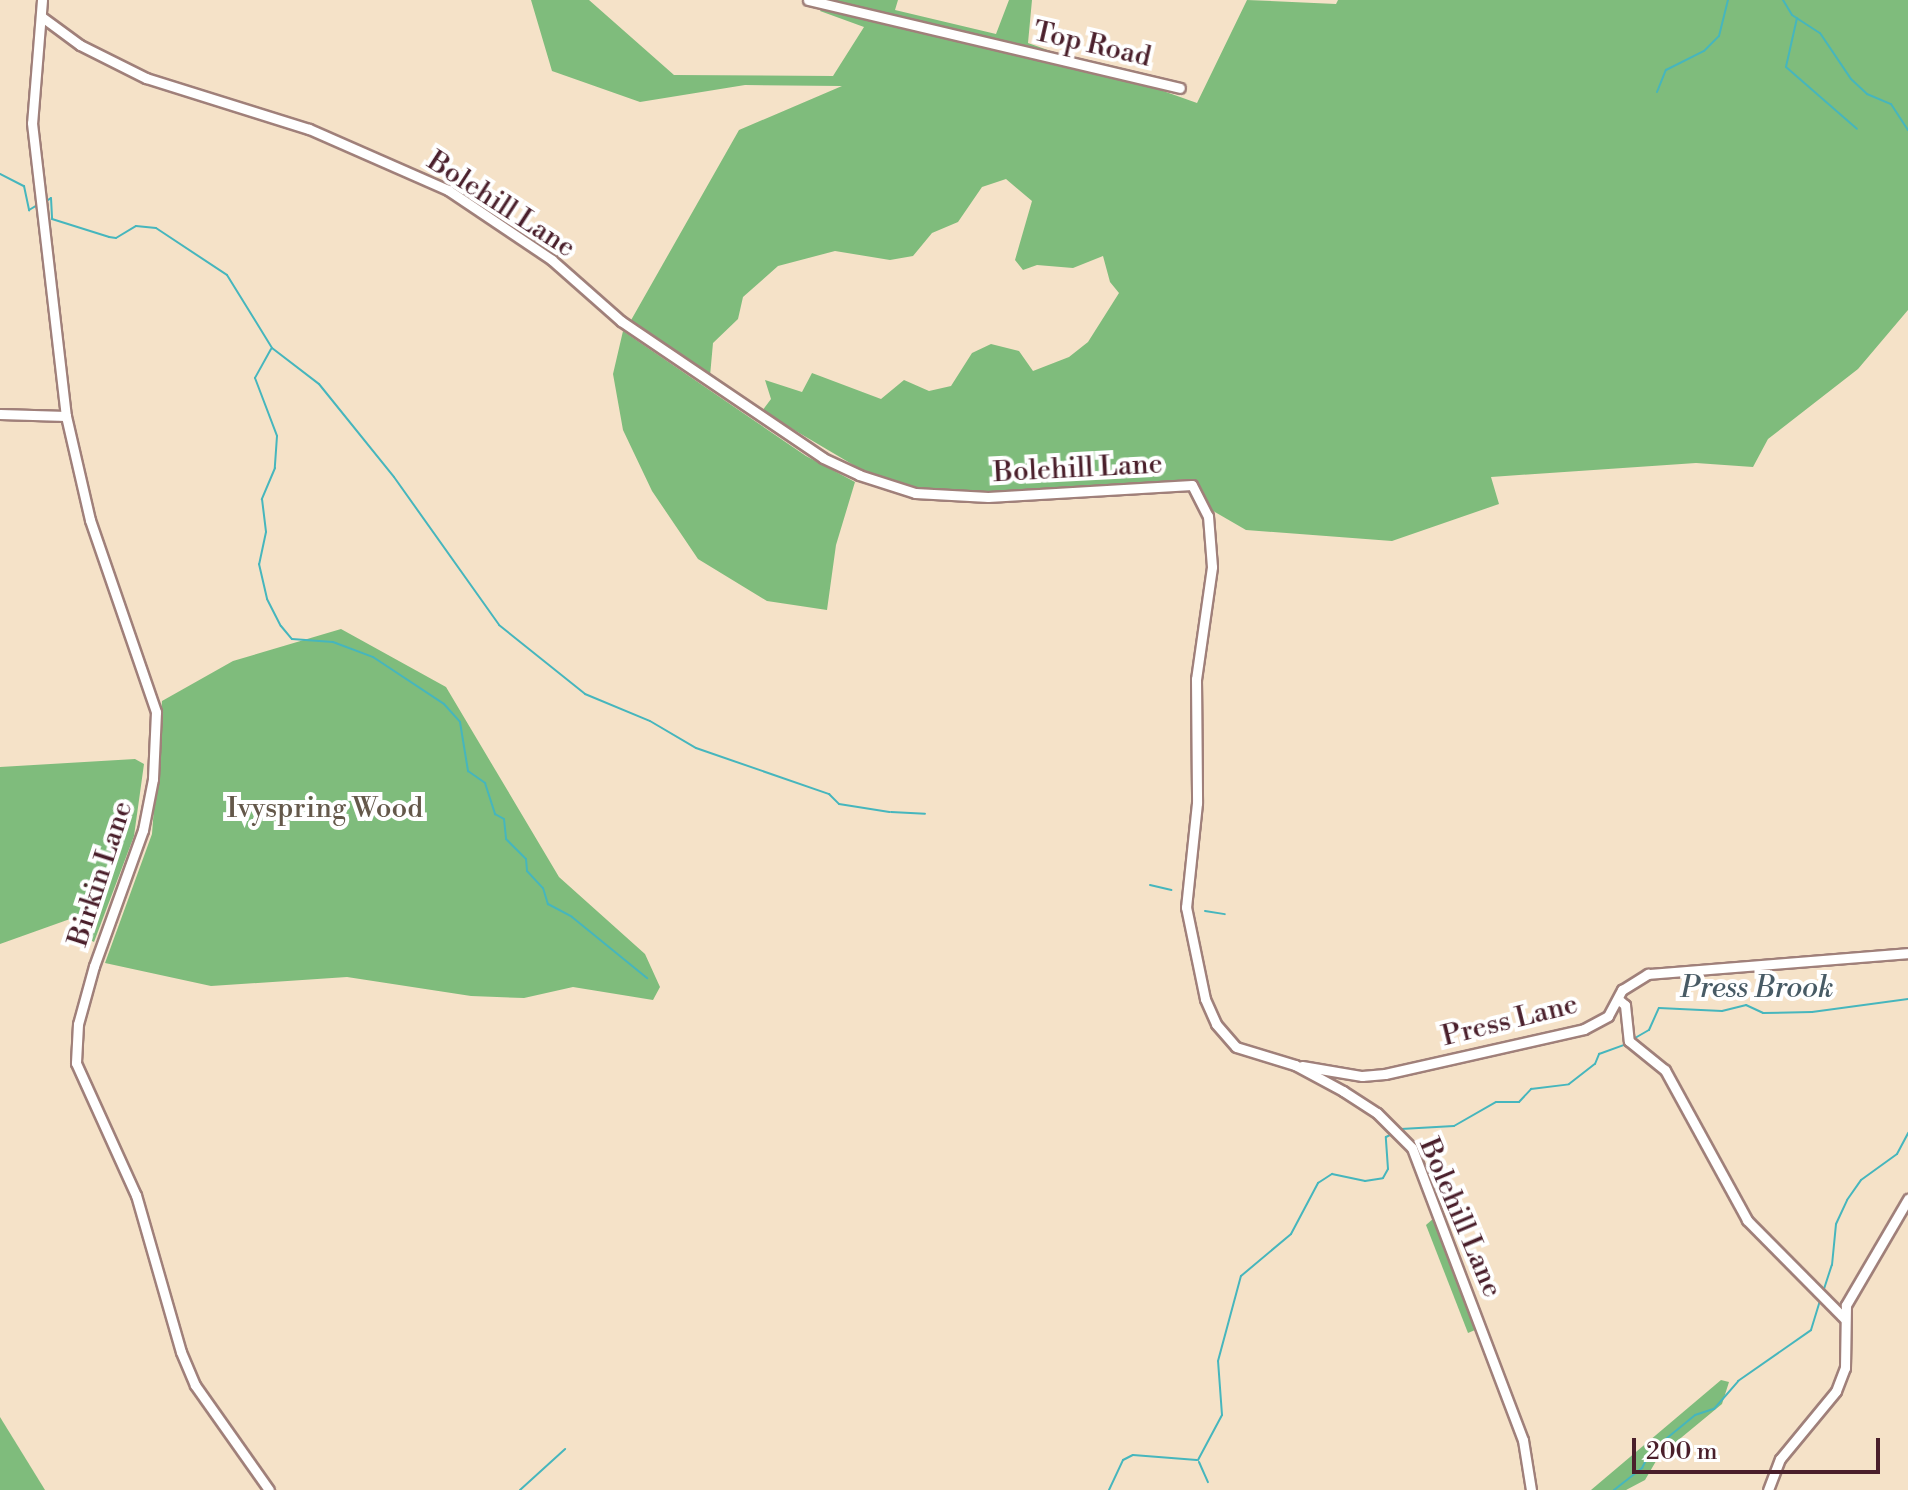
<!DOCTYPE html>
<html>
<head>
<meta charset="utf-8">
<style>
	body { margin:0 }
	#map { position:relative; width:1908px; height:1490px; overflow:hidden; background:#f5e2c8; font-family:"Libre Bodoni",serif }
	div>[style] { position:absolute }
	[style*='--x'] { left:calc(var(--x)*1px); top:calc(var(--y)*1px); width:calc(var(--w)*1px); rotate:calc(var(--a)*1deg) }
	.forest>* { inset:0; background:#7fbc7c }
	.stream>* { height:2px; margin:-1px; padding:0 1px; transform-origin:1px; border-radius:1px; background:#46b6bd }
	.roads { filter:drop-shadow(2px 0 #a0807a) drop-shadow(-2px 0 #a0807a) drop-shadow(0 2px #a0807a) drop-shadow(0 -2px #a0807a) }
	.minor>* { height:9px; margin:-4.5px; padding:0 4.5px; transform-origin:4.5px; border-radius:4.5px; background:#fff }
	span { translate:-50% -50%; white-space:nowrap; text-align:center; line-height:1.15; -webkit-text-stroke:8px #fff; paint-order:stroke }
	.street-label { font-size:28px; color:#4a1f2b }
	.park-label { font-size:28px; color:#64584a }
	.water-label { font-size:30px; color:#485b65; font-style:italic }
	.scale { position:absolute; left:1632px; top:1438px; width:248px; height:36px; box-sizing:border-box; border:4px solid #4a1f2b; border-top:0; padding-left:10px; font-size:24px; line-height:28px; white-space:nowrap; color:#4a1f2b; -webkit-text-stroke:6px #fff; paint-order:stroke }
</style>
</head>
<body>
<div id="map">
	<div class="forest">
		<div style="clip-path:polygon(531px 0,589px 0,674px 75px,833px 76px,864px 27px,820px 11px,827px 0,898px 0,895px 10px,996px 34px,1009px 0,1032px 0,1028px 43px,1197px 103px,1247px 0,1336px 4px,1338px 0,1908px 0,1908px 310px,1858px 369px,1768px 439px,1753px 467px,1696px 463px,1491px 477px,1499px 504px,1392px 541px,1246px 530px,1208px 508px,1203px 492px,1188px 479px,1049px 493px,914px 491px,872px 476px,762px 411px,771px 399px,765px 380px,802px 392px,812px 373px,881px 399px,904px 380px,929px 391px,951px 386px,972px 353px,991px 344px,1019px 351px,1033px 371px,1069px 357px,1088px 342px,1119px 293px,1110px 282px,1103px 256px,1073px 268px,1037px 265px,1023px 270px,1015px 260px,1032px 201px,1006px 179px,982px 187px,958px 222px,932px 233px,913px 256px,890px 260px,835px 251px,778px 266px,743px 297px,738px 319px,713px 343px,710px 376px,630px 322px,739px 130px,842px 86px,745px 85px,640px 102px,552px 71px)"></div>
		<div style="clip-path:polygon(623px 331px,806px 456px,855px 482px,836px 545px,827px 610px,767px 601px,698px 559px,652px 491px,623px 430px,613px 374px)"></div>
		<div style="clip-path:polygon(341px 629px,446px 687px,559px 877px,645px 954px,660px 987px,653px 1000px,573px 987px,524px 998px,471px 996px,347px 977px,211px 986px,105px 963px,152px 834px,162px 701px,233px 661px)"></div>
		<div style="clip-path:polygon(135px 759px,144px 764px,134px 836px,94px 942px,88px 939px,84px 914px,0 944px,0 767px)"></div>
		<div style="clip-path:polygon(1434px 1218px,1466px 1295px,1475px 1330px,1468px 1333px,1426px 1225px)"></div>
		<div style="clip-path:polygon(1721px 1380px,1729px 1382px,1722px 1404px,1659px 1456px,1645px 1480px,1626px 1490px,1591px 1490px)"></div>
		<div style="clip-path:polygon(0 1417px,45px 1490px,0 1490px)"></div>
	</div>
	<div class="stream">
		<div style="--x:1783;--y:0;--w:17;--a:59"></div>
		<div style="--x:1792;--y:15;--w:33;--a:33"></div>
		<div style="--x:1820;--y:33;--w:55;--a:56"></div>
		<div style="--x:1851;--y:79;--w:22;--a:43"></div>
		<div style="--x:1867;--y:94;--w:26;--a:23"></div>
		<div style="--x:1891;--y:104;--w:31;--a:57"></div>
		<div style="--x:1797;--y:18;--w:50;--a:102.7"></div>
		<div style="--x:1786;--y:67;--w:94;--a:41.1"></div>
		<div style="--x:1657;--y:92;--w:24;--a:-68"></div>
		<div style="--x:1666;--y:70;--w:42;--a:-26.6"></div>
		<div style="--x:1704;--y:51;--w:21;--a:-45"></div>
		<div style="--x:1719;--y:36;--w:37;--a:-76"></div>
		<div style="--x:0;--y:174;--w:27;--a:27"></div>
		<div style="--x:24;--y:186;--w:25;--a:78"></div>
		<div style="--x:29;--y:210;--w:12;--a:-31"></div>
		<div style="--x:45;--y:202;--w:7;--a:-34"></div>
		<div style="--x:51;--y:198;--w:21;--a:87"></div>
		<div style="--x:52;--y:219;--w:60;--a:17.5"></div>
		<div style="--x:109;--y:237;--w:7;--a:8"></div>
		<div style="--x:116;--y:238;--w:23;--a:-31"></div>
		<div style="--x:136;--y:226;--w:20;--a:6"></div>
		<div style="--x:156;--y:228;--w:85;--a:33.5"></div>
		<div style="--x:227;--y:275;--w:86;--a:58.3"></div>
		<div style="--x:272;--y:348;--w:59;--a:37.5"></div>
		<div style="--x:319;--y:384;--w:119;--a:51.1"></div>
		<div style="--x:394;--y:477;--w:181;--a:54.6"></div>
		<div style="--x:499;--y:625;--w:110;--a:38.7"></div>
		<div style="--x:585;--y:694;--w:70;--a:22.6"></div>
		<div style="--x:650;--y:721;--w:53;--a:30.4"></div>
		<div style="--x:696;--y:748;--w:141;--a:19.1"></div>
		<div style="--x:829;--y:794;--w:14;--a:45"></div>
		<div style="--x:839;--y:804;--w:51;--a:9.1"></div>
		<div style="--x:271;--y:349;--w:33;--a:119"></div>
		<div style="--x:255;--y:378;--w:62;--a:69.2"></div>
		<div style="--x:277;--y:436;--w:32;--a:94"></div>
		<div style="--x:275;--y:468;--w:34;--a:113"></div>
		<div style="--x:262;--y:499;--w:33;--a:83"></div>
		<div style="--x:266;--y:532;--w:33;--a:102"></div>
		<div style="--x:259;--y:564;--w:36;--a:77"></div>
		<div style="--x:267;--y:599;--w:30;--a:63"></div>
		<div style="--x:281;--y:626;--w:17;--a:50"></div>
		<div style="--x:292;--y:639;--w:41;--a:4.2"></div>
		<div style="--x:333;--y:642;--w:43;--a:20.6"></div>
		<div style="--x:373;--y:657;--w:85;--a:33.5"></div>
		<div style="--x:444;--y:704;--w:24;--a:48"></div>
		<div style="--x:460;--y:722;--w:50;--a:80.7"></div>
		<div style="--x:468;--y:771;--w:21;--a:35"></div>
		<div style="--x:485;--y:783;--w:33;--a:72"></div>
		<div style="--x:495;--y:814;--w:10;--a:29"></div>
		<div style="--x:504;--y:819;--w:20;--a:84"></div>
		<div style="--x:506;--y:839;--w:28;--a:45"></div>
		<div style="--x:526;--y:859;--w:12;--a:85"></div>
		<div style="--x:527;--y:871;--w:23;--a:47"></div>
		<div style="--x:543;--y:888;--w:17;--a:73"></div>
		<div style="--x:548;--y:904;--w:27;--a:28"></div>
		<div style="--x:572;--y:917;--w:97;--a:39.1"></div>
		<div style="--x:891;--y:812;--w:34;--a:3"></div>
		<div style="--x:1150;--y:885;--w:22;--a:13"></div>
		<div style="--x:1205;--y:911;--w:20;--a:9"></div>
		<div style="--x:1635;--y:1038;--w:16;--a:-30"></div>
		<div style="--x:1649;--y:1030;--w:24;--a:-66"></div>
		<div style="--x:1659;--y:1008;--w:63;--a:2.7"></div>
		<div style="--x:1722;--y:1011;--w:25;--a:-14"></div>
		<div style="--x:1746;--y:1005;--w:19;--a:25"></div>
		<div style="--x:1763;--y:1013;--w:49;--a:-1.2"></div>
		<div style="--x:1812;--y:1012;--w:97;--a:-7.7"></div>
		<div style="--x:1401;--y:1129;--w:53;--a:-3.2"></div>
		<div style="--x:1454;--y:1126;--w:48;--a:-29.7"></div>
		<div style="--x:1496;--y:1102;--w:23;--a:0"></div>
		<div style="--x:1519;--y:1102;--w:18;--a:-47"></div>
		<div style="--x:1531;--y:1089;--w:38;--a:-7"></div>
		<div style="--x:1569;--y:1084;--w:33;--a:-38"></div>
		<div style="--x:1595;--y:1064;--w:11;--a:-68"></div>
		<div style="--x:1599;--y:1054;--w:29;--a:-20"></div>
		<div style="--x:1823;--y:1292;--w:28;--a:-72"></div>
		<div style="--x:1832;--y:1265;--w:41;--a:-84.4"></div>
		<div style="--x:1836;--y:1224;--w:26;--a:-65"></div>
		<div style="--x:1847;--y:1200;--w:24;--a:-55"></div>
		<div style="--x:1861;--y:1180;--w:44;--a:-35.8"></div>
		<div style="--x:1897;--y:1154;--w:24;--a:-62"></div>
		<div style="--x:1198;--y:1460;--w:51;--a:-61.9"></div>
		<div style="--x:1222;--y:1415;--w:54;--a:-94.2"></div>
		<div style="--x:1218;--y:1361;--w:88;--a:-74.9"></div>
		<div style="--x:1241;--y:1276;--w:65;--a:-40"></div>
		<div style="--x:1291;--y:1234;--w:58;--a:-62.1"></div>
		<div style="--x:1318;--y:1183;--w:17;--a:-33"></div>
		<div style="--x:1332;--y:1174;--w:34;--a:12"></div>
		<div style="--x:1365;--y:1181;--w:18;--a:-9"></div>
		<div style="--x:1383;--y:1178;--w:10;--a:-61"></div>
		<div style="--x:1388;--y:1169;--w:32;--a:-94"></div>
		<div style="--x:1386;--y:1137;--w:7;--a:-27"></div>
		<div style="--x:1199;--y:1462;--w:22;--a:66"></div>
		<div style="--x:520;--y:1490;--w:61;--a:-42.3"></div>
		<div style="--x:1109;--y:1490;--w:33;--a:-65"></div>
		<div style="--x:1123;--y:1460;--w:11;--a:-27"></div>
		<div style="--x:1133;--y:1455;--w:64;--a:4.5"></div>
		<div style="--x:1614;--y:1490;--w:36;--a:-38"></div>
		<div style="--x:1642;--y:1468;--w:18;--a:-63"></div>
		<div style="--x:1650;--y:1452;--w:58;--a:-39.4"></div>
		<div style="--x:1695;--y:1415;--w:20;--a:-18"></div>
		<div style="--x:1714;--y:1409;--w:37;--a:-49"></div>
		<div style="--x:1738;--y:1381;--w:89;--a:-34.9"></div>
		<div style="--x:1811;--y:1330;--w:34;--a:-73"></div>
	</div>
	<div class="roads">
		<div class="minor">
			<div style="--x:42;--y:0;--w:123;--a:94.6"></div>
			<div style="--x:32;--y:123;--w:295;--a:83.4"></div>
			<div style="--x:66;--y:416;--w:107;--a:77"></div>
			<div style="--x:90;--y:520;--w:203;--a:71"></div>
			<div style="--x:156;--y:712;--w:67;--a:92.6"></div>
			<div style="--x:153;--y:779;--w:52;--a:101.1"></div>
			<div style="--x:143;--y:830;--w:145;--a:109.8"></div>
			<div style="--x:94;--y:966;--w:60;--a:105.4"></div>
			<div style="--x:78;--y:1024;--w:39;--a:93"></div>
			<div style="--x:76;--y:1063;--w:145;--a:65.6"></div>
			<div style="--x:136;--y:1195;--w:163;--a:74"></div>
			<div style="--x:181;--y:1352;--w:36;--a:67"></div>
			<div style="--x:195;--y:1385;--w:128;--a:54.8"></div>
			<div style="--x:808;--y:0;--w:382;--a:13.3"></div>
			<div style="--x:42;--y:17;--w:47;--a:36.4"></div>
			<div style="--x:80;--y:45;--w:74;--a:26.6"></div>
			<div style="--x:146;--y:78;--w:171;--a:17.4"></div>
			<div style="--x:309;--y:129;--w:152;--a:23.7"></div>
			<div style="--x:448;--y:190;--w:125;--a:33.9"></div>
			<div style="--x:552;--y:260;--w:92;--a:41.5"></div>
			<div style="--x:621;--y:321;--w:244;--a:34.1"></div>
			<div style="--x:823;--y:458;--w:40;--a:25"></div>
			<div style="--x:859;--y:475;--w:59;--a:17.8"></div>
			<div style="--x:915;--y:493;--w:73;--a:3.1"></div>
			<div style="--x:988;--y:497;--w:204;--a:-3.4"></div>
			<div style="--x:1192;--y:485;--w:35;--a:63"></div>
			<div style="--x:1208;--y:516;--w:51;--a:85.5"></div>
			<div style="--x:1212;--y:567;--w:113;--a:98.1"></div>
			<div style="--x:1196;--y:679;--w:124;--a:89.5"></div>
			<div style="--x:1197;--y:803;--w:105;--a:96"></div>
			<div style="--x:1186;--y:907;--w:94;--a:78.3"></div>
			<div style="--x:1205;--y:999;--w:27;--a:66"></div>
			<div style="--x:1216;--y:1024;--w:30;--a:49"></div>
			<div style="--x:1236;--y:1047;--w:62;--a:17"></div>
			<div style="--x:1295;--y:1065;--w:55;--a:28.4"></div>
			<div style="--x:1343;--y:1091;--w:40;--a:32.9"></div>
			<div style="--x:1377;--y:1113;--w:49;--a:45"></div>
			<div style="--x:1412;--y:1148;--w:312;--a:69.2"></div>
			<div style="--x:1523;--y:1440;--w:51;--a:80.9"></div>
			<div style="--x:0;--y:414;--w:66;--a:1.7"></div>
			<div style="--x:1619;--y:1000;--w:8;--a:40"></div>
			<div style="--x:1625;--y:1005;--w:36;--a:84"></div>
			<div style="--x:1629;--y:1041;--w:46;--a:38.9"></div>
			<div style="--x:1665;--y:1070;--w:171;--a:61.3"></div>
			<div style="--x:1747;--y:1220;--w:138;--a:45.3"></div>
			<div style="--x:1302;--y:1066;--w:61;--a:9.5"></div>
			<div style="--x:1362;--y:1076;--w:23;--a:-5"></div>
			<div style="--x:1385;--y:1074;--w:204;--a:-12.7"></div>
			<div style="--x:1584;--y:1029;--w:27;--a:-28"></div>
			<div style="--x:1608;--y:1016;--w:30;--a:-62"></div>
			<div style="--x:1622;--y:990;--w:31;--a:-32"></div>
			<div style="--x:1648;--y:974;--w:261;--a:-4.6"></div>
			<div style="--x:1768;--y:1490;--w:33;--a:-69"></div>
			<div style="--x:1780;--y:1459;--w:88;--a:-50.5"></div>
			<div style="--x:1836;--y:1391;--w:25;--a:-69"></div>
			<div style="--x:1845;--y:1368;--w:63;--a:-89.1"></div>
			<div style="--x:1846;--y:1305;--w:123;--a:-59.7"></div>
		</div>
	</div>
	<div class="street-label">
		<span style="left:1092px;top:45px;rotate:13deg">Top Road</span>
		<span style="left:501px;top:205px;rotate:33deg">Bolehill Lane</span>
		<span style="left:1078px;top:469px;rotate:-3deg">Bolehill Lane</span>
		<span style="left:101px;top:874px;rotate:-72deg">Birkin Lane</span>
		<span style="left:1510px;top:1021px;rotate:-14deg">Press Lane</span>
		<span style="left:1460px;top:1218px;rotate:67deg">Bolehill Lane</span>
	</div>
	<div class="park-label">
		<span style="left:325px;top:809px">Ivyspring Wood</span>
	</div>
	<div class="water-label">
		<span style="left:1757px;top:988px">Press Brook</span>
	</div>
	<div class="scale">200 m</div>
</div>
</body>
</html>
